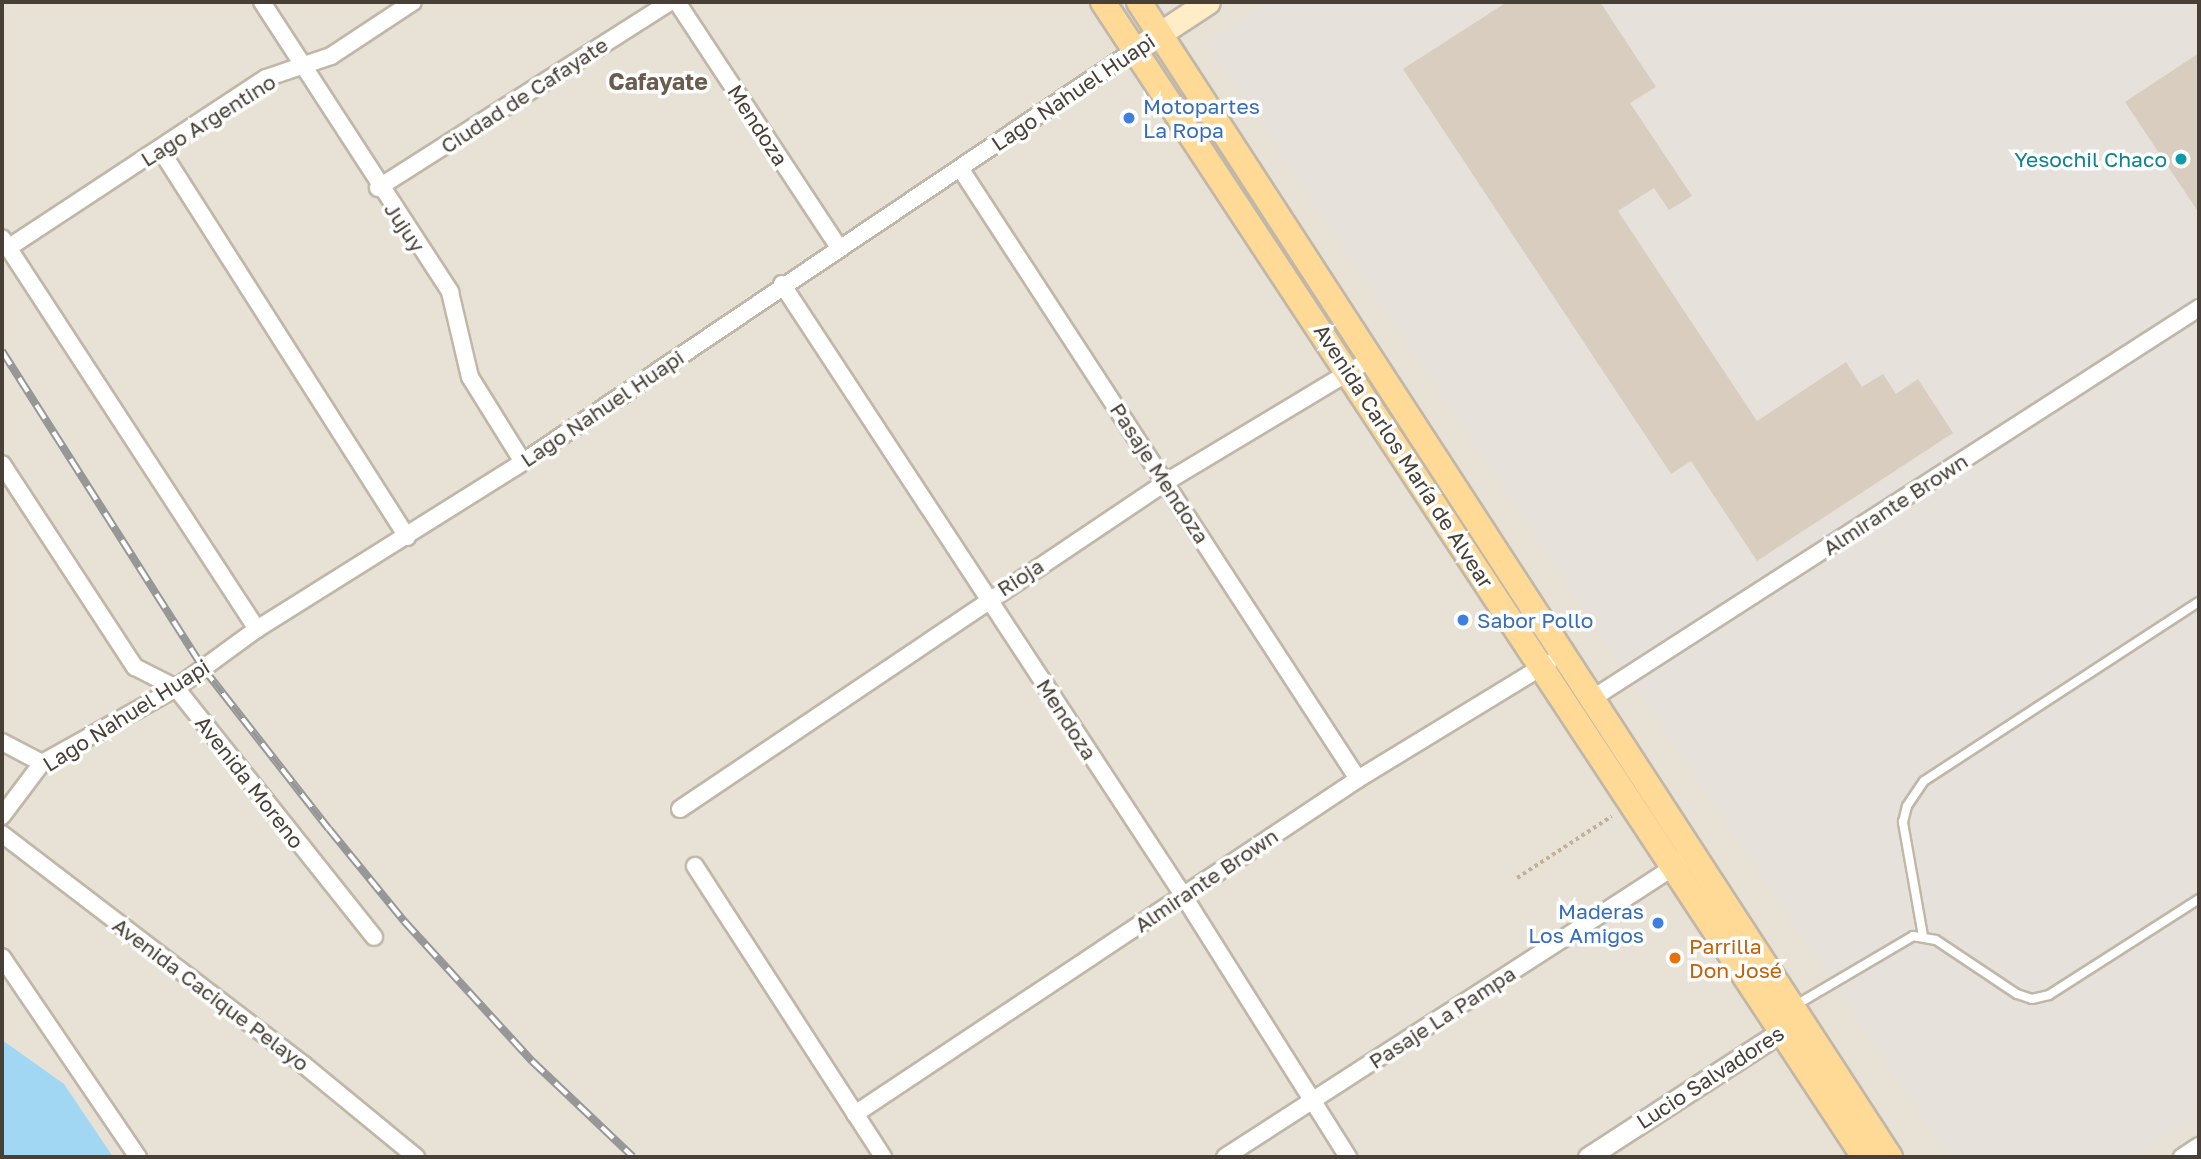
<!DOCTYPE html>
<html>
<head>
<meta charset="utf-8">
<style>
	body { margin:0 }
	#map { position:relative; width:2201px; height:1159px; overflow:hidden; background:#f4efe7; font-family:"Golos Text",sans-serif }
	div>[style] { position:absolute }
	[style*='--x'] { left:calc(var(--x)*1px); top:calc(var(--y)*1px); width:calc(var(--w)*1px); rotate:calc(var(--a)*1deg) }
	.residential>* { inset:0; background:#e8e1d5; transform-origin:0 0 }
	.industrial>* { inset:0; background:#e7e1dc }
	.water>* { inset:0; background:#a2d7f3 }
	.building>* { inset:0; background:#d9cdbf }
	.path>* { height:3.5px; margin-top:-1.75px; transform-origin:0; background:repeating-linear-gradient(90deg,#c2b19a 0 3.5px,transparent 0 7px) }
	.roads { filter:drop-shadow(2px 0 #c0b7a9) drop-shadow(-2px 0 #c0b7a9) drop-shadow(0 2px #c0b7a9) drop-shadow(0 -2px #c0b7a9) }
	.service>* { height:8px; margin:-4px; padding:0 4px; transform-origin:4px; border-radius:4px; background:#fff }
	.minor>* { height:16px; margin:-8px; padding:0 8px; transform-origin:8px; border-radius:8px; background:#fff }
	.tertiary>* { height:19px; margin:-9.5px; padding:0 9.5px; transform-origin:9.5px; border-radius:9.5px; background:#fff }
	.secondary>* { height:23px; margin:-11.5px; padding:0 11.5px; transform-origin:11.5px; border-radius:11.5px; background:#ffedc7 }
	.primary>* { height:24px; margin:-12px; padding:0 12px; transform-origin:12px; border-radius:12px; background:#ffda96 }
	.rail>* { height:8px; margin-top:-4px; transform-origin:0; background:repeating-linear-gradient(90deg,#fff 0 16px,#979797 0 32px); box-sizing:border-box; border-block:2px solid #979797 }
	.dots>* { width:19px; height:19px; translate:-50% -50%; box-sizing:border-box; border:4px solid #fff; border-radius:50% }
	span { translate:-50% -50%; white-space:nowrap; text-align:center; line-height:1.15; -webkit-text-stroke:7px #fff; paint-order:stroke }
	.street-label { font-size:21px; color:#484036 }
	.shop-label { font-size:21px; color:#366cbe }
	.left { translate:0 -50%; text-align:left }
	.right { translate:-100% -50%; text-align:right }
	.culture-label { font-size:21px; color:#0d838f }
	.food-label { font-size:21px; color:#c56008 }
	.neighbourhood-label { font-size:23px; color:#6b5d4d; font-weight:700 }
	.frame { position:absolute; inset:0; border:4px solid #484036; pointer-events:none }
</style>
</head>
<body>
<div id="map">
	<div class="residential">
		<div style="left:2px;top:2px;width:2197px;height:1155px"></div>
	</div>
	<div class="industrial">
		<div style="clip-path:polygon(1267px 2px,2199px 2px,2199px 1115px,2133px 1157px,1948px 1157px,1206px 42px)"></div>
	</div>
	<div class="water">
		<div style="clip-path:polygon(2px 1040px,64px 1084px,113px 1157px,2px 1157px)"></div>
	</div>
	<div class="building">
		<div style="clip-path:polygon(1507px 2px,1600px 2px,1656px 87px,1630px 103px,1692px 196px,1669px 210px,1654px 188px,1618px 211px,1757px 421px,1846px 362px,1862px 387px,1883px 374px,1896px 394px,1918px 379px,1953px 433px,1757px 561px,1691px 461px,1671px 474px,1403px 69px)"></div>
		<div style="clip-path:polygon(2199px 53px,2199px 213px,2125px 102px)"></div>
	</div>
	<div class="path">
		<div style="--x:1517;--y:878;--w:113;--a:-33.1"></div>
	</div>
	<div class="roads">
		<div class="service">
			<div style="--x:1923;--y:936;--w:116;--a:-100"></div>
			<div style="--x:1903;--y:822;--w:16;--a:-76"></div>
			<div style="--x:1907;--y:806;--w:30;--a:-56"></div>
			<div style="--x:1924;--y:781;--w:328;--a:-33.1"></div>
			<div style="--x:1796;--y:1005;--w:136;--a:-30.5"></div>
			<div style="--x:1913;--y:936;--w:23;--a:10"></div>
			<div style="--x:1936;--y:940;--w:97;--a:33.7"></div>
			<div style="--x:2017;--y:994;--w:16;--a:18"></div>
			<div style="--x:2032;--y:999;--w:17;--a:-13"></div>
			<div style="--x:2049;--y:995;--w:178;--a:-32.6"></div>
		</div>
		<div class="minor">
			<div style="--x:262;--y:2;--w:346;--a:57"></div>
			<div style="--x:450;--y:292;--w:87;--a:76.8"></div>
			<div style="--x:470;--y:377;--w:100;--a:58.1"></div>
			<div style="--x:677;--y:2;--w:295;--a:56.6"></div>
			<div style="--x:160;--y:149;--w:460;--a:57.5"></div>
			<div style="--x:960;--y:168;--w:729;--a:56.92"></div>
			<div style="--x:378;--y:188;--w:346;--a:-32.5"></div>
			<div style="--x:2;--y:238;--w:467;--a:56.9"></div>
			<div style="--x:8;--y:248;--w:309;--a:-33.4"></div>
			<div style="--x:266;--y:78;--w:69;--a:-18.7"></div>
			<div style="--x:331;--y:56;--w:98;--a:-33.4"></div>
			<div style="--x:782;--y:284;--w:731;--a:56.72"></div>
			<div style="--x:1183;--y:895;--w:310;--a:57.8"></div>
			<div style="--x:2;--y:464;--w:243;--a:56.8"></div>
			<div style="--x:135;--y:667;--w:46;--a:27.1"></div>
			<div style="--x:176;--y:688;--w:318;--a:51.5"></div>
			<div style="--x:1590;--y:700;--w:724;--a:-32.77"></div>
			<div style="--x:2;--y:742;--w:45;--a:27.7"></div>
			<div style="--x:680;--y:809;--w:586;--a:-33.93"></div>
			<div style="--x:1166;--y:482;--w:237;--a:-31"></div>
			<div style="--x:2;--y:816;--w:66;--a:-53"></div>
			<div style="--x:42;--y:763;--w:154;--a:-29.2"></div>
			<div style="--x:176;--y:688;--w:100;--a:-36.1"></div>
			<div style="--x:257;--y:629;--w:314;--a:-32.1"></div>
			<div style="--x:523;--y:462;--w:738;--a:-33.95"></div>
			<div style="--x:2;--y:834;--w:380;--a:37.4"></div>
			<div style="--x:304;--y:1065;--w:145;--a:39.4"></div>
			<div style="--x:695;--y:866;--w:346;--a:57.1"></div>
			<div style="--x:2;--y:957;--w:242;--a:55.8"></div>
			<div style="--x:855;--y:1114;--w:604;--a:-33.66"></div>
			<div style="--x:1358;--y:779;--w:223;--a:-31.4"></div>
			<div style="--x:1225;--y:1157;--w:542;--a:-32.87"></div>
			<div style="--x:2182;--y:1157;--w:20;--a:-33"></div>
		</div>
		<div class="tertiary">
			<div style="--x:1588;--y:1157;--w:242;--a:-33"></div>
		</div>
		<div class="secondary">
			<div style="--x:1135;--y:50;--w:87;--a:-33.3"></div>
		</div>
		<div class="primary">
			<div style="--x:1103;--y:2;--w:1383;--a:56.62"></div>
			<div style="--x:1139;--y:2;--w:1378;--a:56.97"></div>
		</div>
	</div>
	<div class="rail">
		<div style="--x:2;--y:351;--w:375;--a:57.6"></div>
		<div style="--x:203;--y:668;--w:204;--a:52"></div>
		<div style="--x:329;--y:829;--w:119;--a:50.8"></div>
		<div style="--x:404;--y:921;--w:190;--a:47.6"></div>
		<div style="--x:532;--y:1061;--w:139;--a:43.5"></div>
	</div>
	<div class="dots">
		<div style="left:1129px;top:118px;background:#3f7fe0"></div>
		<div style="left:2181px;top:159px;background:#0f9aa8"></div>
		<div style="left:1463px;top:620px;background:#3f7fe0"></div>
		<div style="left:1658px;top:923px;background:#3f7fe0"></div>
		<div style="left:1675px;top:958px;background:#e8710a"></div>
	</div>
	<div class="street-label">
		<span style="left:1073px;top:92px;rotate:-34deg">Lago Nahuel Huapi</span>
		<span style="left:524px;top:95px;rotate:-33deg">Ciudad de Cafayate</span>
		<span style="left:208px;top:120px;rotate:-32deg">Lago Argentino</span>
		<span style="left:758px;top:125px;rotate:57deg">Mendoza</span>
		<span style="left:405px;top:227px;rotate:56deg">Jujuy</span>
		<span style="left:602px;top:408px;rotate:-34deg">Lago Nahuel Huapi</span>
		<span style="left:1404px;top:456px;rotate:57deg">Avenida Carlos María de Alvear</span>
		<span style="left:1160px;top:473px;rotate:57deg">Pasaje Mendoza</span>
		<span style="left:1895px;top:504px;rotate:-33deg">Almirante Brown</span>
		<span style="left:1020px;top:577px;rotate:-33deg">Rioja</span>
		<span style="left:126px;top:715px;rotate:-32deg">Lago Nahuel Huapi</span>
		<span style="left:1067px;top:719px;rotate:57deg">Mendoza</span>
		<span style="left:250px;top:782px;rotate:52deg">Avenida Moreno</span>
		<span style="left:1206px;top:880px;rotate:-34deg">Almirante Brown</span>
		<span style="left:211px;top:994px;rotate:37deg">Avenida Cacique Pelayo</span>
		<span style="left:1442px;top:1017px;rotate:-33deg">Pasaje La Pampa</span>
		<span style="left:1710px;top:1077px;rotate:-33deg">Lucio Salvadores</span>
	</div>
	<div class="shop-label">
		<span class="left" style="left:1143px;top:118px">Motopartes<br>La Ropa</span>
		<span class="left" style="left:1477px;top:620px">Sabor Pollo</span>
		<span class="right" style="left:1644px;top:923px">Maderas<br>Los Amigos</span>
	</div>
	<div class="culture-label">
		<span class="right" style="left:2167px;top:159px">Yesochil Chaco</span>
	</div>
	<div class="food-label">
		<span class="left" style="left:1689px;top:958px">Parrilla<br>Don José</span>
	</div>
	<div class="neighbourhood-label">
		<span style="left:658px;top:81px">Cafayate</span>
	</div>
	<div class="frame"></div>
</div>
</body>
</html>
